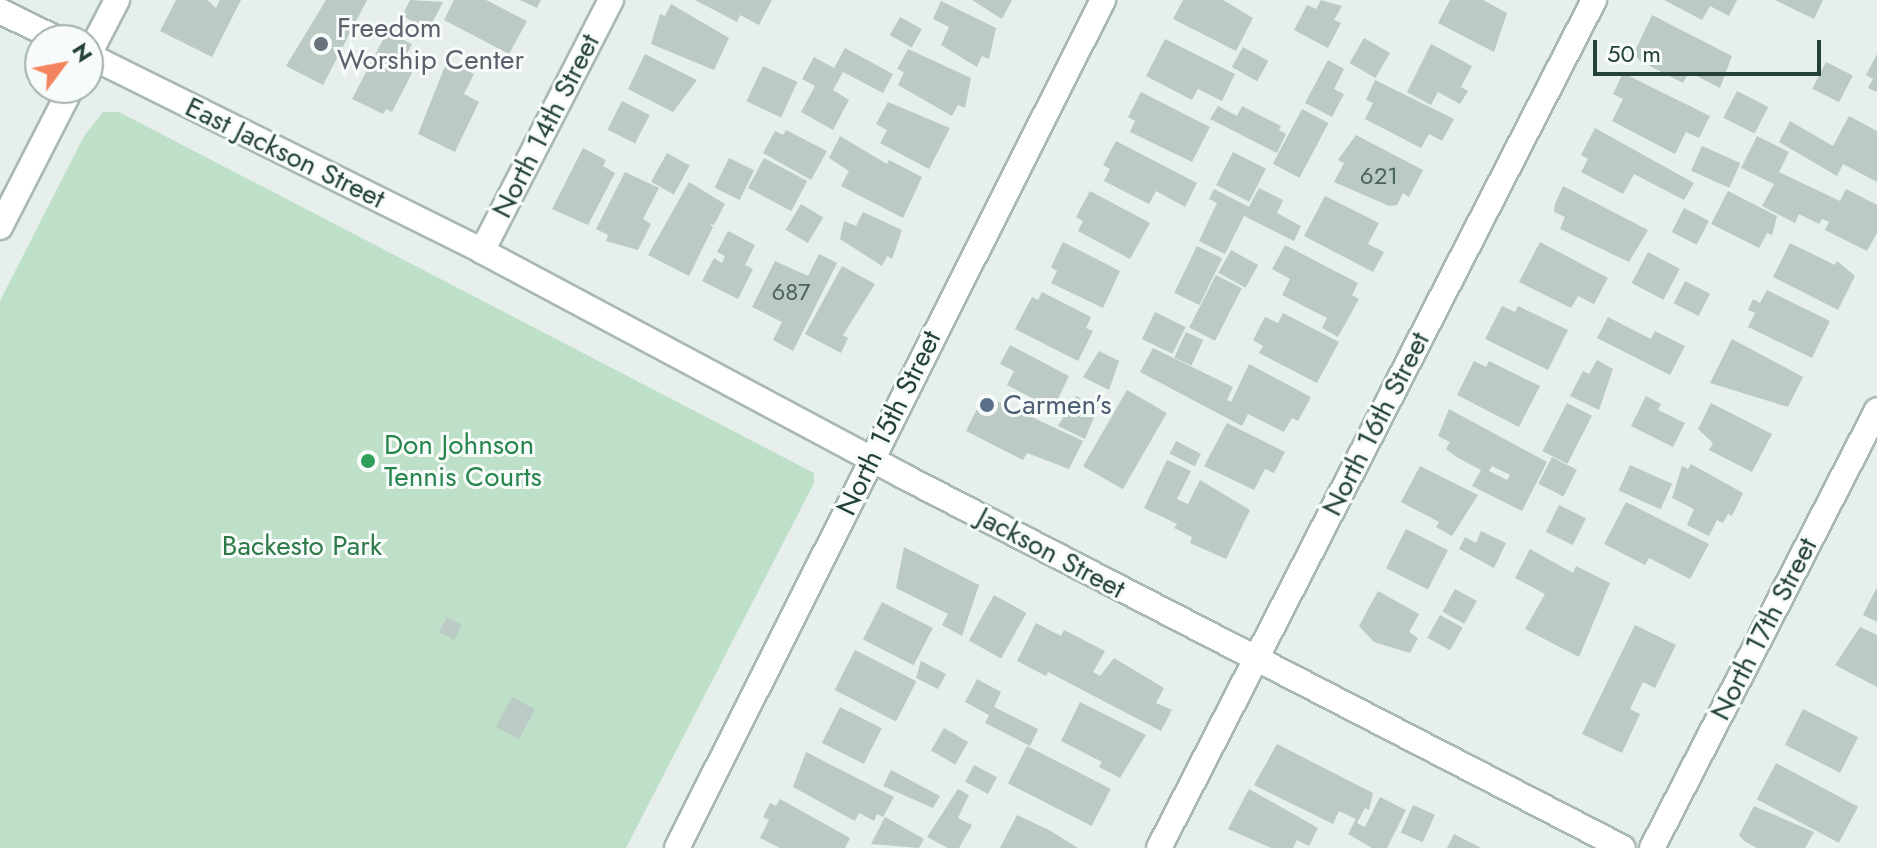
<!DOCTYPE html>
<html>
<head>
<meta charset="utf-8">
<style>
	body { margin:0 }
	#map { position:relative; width:1877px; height:848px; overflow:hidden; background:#e6efeb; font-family:Jost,sans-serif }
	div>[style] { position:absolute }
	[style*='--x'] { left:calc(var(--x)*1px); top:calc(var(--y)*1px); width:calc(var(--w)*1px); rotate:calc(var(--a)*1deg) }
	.green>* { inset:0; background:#bfe0c8 }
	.building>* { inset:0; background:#bbcac4; transform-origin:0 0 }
	.roads { filter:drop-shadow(2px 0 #a8b8b2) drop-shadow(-2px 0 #a8b8b2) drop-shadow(0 2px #a8b8b2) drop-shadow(0 -2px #a8b8b2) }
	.minor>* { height:24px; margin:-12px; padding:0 12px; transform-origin:12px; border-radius:12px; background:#fff }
	.tertiary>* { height:24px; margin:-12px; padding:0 12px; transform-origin:12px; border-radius:12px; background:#fff }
	.secondary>* { height:24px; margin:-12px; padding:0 12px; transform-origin:12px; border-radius:12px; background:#fff }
	.dots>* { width:22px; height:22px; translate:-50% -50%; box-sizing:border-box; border:4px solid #f7fbf9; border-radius:50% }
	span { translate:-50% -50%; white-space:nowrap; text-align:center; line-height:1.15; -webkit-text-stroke:6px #f7fbf9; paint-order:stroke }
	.number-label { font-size:24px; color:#4a645c }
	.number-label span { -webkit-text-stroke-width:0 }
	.worship-label { font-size:28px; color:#5b616d }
	.left { translate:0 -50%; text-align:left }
	.street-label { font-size:28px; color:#24423a }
	.service-label { font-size:28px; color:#4e5e75 }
	.leisure-label { font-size:28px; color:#27864d }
	.park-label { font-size:28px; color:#2d7a4b }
	.north { position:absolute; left:24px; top:24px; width:80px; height:80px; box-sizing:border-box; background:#f7fbf9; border:2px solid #a3b1ad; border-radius:50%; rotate:58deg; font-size:22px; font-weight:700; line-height:32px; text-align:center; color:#24423a }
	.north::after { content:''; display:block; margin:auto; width:28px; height:36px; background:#f4845f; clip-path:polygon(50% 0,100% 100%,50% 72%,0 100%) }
	.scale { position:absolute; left:1593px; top:40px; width:228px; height:36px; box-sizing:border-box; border:4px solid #24423a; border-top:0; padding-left:10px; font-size:24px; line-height:28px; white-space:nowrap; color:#24423a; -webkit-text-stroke:6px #f7fbf9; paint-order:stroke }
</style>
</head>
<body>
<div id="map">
	<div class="green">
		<div style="clip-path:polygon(103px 112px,119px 112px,814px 473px,814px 483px,626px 848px,0 848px,0 301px,84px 136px)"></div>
	</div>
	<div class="building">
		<div style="clip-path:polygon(176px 0,207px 0,216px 8px,220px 0,241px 0,212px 57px,160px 31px)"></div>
		<div style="clip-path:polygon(326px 0,367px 0,323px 85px,286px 66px)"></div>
		<div style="clip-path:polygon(410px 0,443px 2px,429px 29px,402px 16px)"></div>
		<div style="clip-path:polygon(454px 0,486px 0,527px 21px,509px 54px,444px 20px)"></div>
		<div style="clip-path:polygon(520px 0,541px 0,537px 8px)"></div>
		<div style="clip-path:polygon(695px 0,772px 0,759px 25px,740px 15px,737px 22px)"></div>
		<div style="clip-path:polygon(972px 0,1012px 0,1002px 19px)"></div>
		<div style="clip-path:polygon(1183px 0,1223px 0,1253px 18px,1236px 51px,1173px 19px)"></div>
		<div style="clip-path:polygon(1321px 0,1342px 6px,1334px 20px,1341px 23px,1328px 48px,1294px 30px,1307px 5px,1316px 9px)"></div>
		<div style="clip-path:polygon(1450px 0,1483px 0,1507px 13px,1494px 52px,1438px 23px)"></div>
		<div style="clip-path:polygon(1664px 0,1737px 0,1729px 16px,1710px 6px,1702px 20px)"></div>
		<div style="clip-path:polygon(1775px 0,1823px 0,1814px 19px)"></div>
		<div style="clip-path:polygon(941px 1px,996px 28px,989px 59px,982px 56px,977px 67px,941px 45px,949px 27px,933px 19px)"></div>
		<div style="clip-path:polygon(671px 4px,729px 38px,714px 70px,651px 44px,660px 14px,665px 16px)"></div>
		<div style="clip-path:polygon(1652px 15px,1732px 56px,1720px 88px,1689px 72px,1683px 83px,1640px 61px,1634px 53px)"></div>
		<div style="left:900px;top:17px;width:25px;height:21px;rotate:29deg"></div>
		<div style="clip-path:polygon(387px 32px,412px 44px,403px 61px,415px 67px,392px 112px,386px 109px,383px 114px,352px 99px)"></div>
		<div style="left:1364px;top:38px;width:30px;height:29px;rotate:30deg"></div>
		<div style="clip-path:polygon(1165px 39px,1235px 74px,1222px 101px,1198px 89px,1192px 100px,1146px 76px)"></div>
		<div style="clip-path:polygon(1431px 44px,1472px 66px,1461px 87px,1468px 91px,1460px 104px,1438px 92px,1431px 105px,1407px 92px)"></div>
		<div style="left:1243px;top:47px;width:29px;height:23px;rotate:29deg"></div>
		<div style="clip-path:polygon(845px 48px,893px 74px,883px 93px,843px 72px,833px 90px,849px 100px,833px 130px,801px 112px,815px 86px,802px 79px,814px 57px,834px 68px)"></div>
		<div style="clip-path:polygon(908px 49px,971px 78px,965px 108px,958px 105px,952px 116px,898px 85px,904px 72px,897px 69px)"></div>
		<div style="clip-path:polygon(645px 54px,697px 80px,673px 112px,628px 89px)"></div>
		<div style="clip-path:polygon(1877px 54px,1877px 92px,1868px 88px,1873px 79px,1866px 75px)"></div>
		<div style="clip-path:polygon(1328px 60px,1344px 69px,1334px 89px,1344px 94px,1332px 117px,1305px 103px)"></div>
		<div style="clip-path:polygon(447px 61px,474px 74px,464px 94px,479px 102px,455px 152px,418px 134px)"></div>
		<div style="left:1826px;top:62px;width:30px;height:30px;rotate:27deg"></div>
		<div style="left:763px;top:66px;width:38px;height:39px;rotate:25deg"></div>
		<div style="clip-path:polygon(1623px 73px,1710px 116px,1699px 138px,1686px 132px,1675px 154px,1612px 121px,1623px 99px,1613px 94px)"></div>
		<div style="clip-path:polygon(1375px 80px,1454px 119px,1442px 141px,1429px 134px,1421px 148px,1365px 119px,1373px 103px,1366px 100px)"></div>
		<div style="left:1737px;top:91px;width:35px;height:30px;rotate:27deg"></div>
		<div style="clip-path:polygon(1141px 92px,1210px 127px,1192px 162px,1130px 132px,1135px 121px,1128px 117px)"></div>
		<div style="left:622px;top:101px;width:31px;height:32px;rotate:27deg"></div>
		<div style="clip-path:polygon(888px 102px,950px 128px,929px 169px,880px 143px,887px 130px,876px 124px)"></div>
		<div style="clip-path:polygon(1218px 106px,1237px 116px,1242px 106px,1281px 126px,1279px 130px,1286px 134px,1277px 153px,1210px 119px)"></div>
		<div style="left:1302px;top:109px;width:30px;height:62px;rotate:28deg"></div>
		<div style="clip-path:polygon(1849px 116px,1877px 131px,1877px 182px,1843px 164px,1837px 176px,1779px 142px,1790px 121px,1833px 146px)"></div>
		<div style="clip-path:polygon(1595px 128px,1694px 183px,1684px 200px,1634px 174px,1623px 194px,1581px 172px,1588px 159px,1581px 155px)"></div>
		<div style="clip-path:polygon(786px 130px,827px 151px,811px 180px,763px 153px,775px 131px,783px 135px)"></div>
		<div style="clip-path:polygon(1356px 135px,1423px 170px,1409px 197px,1403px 193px,1397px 205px,1389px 206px,1334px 182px,1344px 163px,1338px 160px)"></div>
		<div style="clip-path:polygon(840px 136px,887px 164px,889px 160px,922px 177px,903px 218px,841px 186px,849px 171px,829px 158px)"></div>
		<div style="clip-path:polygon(1757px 136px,1789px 152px,1779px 172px,1840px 201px,1846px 189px,1877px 205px,1877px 233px,1867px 251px,1825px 230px,1829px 222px,1822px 219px,1819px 224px,1799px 214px,1795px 223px,1762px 206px,1774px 184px,1741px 168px)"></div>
		<div style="clip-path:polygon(1116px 141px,1197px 183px,1185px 207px,1156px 191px,1149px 204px,1104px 181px,1110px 169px,1103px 165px)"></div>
		<div style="left:1702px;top:146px;width:42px;height:27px;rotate:24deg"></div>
		<div style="clip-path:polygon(583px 148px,606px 160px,603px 166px,615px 173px,588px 225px,552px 209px)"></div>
		<div style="left:1233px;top:152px;width:37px;height:37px;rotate:27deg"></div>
		<div style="left:667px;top:153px;width:26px;height:33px;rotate:29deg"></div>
		<div style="left:729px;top:158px;width:28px;height:33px;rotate:26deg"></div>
		<div style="left:764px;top:158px;width:49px;height:34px;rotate:28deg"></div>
		<div style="clip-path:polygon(625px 172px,659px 188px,643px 219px,651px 224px,638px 250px,606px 241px,608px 235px,596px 229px)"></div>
		<div style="clip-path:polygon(689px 182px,725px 204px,714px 225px,709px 223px,713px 227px,689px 276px,648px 255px)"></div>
		<div style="clip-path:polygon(1563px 186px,1648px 230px,1629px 262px,1560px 229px,1565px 217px,1554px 212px,1555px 204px)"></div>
		<div style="clip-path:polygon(1259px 188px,1283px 200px,1277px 213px,1301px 226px,1294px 241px,1244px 216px,1225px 254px,1199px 241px,1217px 203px,1209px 199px,1214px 189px,1249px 207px)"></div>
		<div style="clip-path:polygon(1090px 191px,1150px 223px,1130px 259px,1078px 231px,1083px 221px,1076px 217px)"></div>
		<div style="clip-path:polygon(1728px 191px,1777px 216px,1772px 235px,1767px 233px,1759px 248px,1711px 224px)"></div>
		<div style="clip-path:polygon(1325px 196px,1379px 223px,1368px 244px,1384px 252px,1373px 272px,1304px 236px)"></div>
		<div style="left:801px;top:204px;width:26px;height:30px;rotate:31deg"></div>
		<div style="left:1684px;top:208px;width:28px;height:27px;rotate:27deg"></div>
		<div style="clip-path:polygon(863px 212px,902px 230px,892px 259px,887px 256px,882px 266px,840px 239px,844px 221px,856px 226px)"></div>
		<div style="clip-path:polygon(728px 231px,755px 245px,745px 265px,753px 269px,738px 299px,702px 281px,714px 258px,722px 263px,725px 256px,717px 252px)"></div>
		<div style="clip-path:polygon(1063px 242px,1120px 271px,1103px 308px,1051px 283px,1057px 271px,1051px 267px)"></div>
		<div style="clip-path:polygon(1540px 242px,1608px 278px,1594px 304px,1578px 296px,1571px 308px,1519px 282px)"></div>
		<div style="clip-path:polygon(1790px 243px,1835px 265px,1837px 261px,1855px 276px,1838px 310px,1773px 277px)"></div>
		<div style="clip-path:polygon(1285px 245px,1358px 283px,1352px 295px,1359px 299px,1338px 337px,1322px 328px,1327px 318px,1282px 295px,1290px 279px,1272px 269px)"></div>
		<div style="left:1197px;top:246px;width:28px;height:52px;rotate:26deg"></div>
		<div style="left:1231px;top:250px;width:31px;height:26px;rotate:29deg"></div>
		<div style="left:1648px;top:252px;width:36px;height:35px;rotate:28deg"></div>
		<div style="clip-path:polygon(819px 254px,837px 263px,793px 351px,773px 340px,782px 322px,752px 307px,775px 261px,808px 276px)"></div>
		<div style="clip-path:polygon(842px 266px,875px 284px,843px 335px,848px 338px,841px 353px,805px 334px)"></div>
		<div style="left:1216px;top:275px;width:29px;height:59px;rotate:27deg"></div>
		<div style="left:1685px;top:281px;width:28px;height:25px;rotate:27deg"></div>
		<div style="clip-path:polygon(1767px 290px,1830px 321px,1812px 358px,1748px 327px,1755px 313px,1748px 310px,1753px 299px,1760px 303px)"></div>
		<div style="clip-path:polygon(1042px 292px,1091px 317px,1086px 328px,1093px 331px,1078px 361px,1015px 329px,1032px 297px,1038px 300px)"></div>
		<div style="clip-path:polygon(1502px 306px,1515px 312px,1518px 306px,1568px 330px,1548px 370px,1485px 339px)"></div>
		<div style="left:1155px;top:312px;width:34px;height:30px;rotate:26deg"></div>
		<div style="clip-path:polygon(1283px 313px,1339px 342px,1317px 383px,1259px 353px,1263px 346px,1253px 340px,1265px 317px,1278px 323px)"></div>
		<div style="clip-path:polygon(1608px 317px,1651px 339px,1655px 331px,1685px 346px,1670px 375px,1597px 338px)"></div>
		<div style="left:1186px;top:332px;width:19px;height:28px;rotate:25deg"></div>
		<div style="clip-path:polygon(1732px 339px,1803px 377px,1788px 407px,1710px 383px)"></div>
		<div style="clip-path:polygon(1010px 345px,1069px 376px,1053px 409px,1007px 385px,1014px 371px,1000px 364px)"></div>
		<div style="clip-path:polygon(1153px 348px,1233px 387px,1227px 400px,1231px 402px,1249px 364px,1311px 397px,1298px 421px,1292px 418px,1284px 432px,1248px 414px,1242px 426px,1140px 372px)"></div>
		<div style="clip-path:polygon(1099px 351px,1119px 361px,1109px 390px,1083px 377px)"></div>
		<div style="clip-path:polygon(1597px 360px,1613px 369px,1599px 410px,1570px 396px,1583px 371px,1589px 374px)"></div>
		<div style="clip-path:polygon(1474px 361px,1486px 367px,1489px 361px,1540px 386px,1519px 427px,1457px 395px)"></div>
		<div style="left:1127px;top:390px;width:46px;height:88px;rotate:30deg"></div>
		<div style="clip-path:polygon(984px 395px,1083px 441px,1069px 469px,1027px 453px,1023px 460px,966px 431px)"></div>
		<div style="clip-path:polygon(1076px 396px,1098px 407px,1085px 439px,1058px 426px)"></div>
		<div style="clip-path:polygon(1646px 396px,1661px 404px,1658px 410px,1685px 423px,1673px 447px,1631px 426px)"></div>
		<div style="left:1567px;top:403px;width:28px;height:54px;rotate:27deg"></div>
		<div style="clip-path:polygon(1711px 403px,1772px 434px,1752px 472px,1709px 450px,1713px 443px,1698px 429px)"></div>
		<div style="clip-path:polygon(evenodd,1449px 409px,1547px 462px,1522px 511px,1472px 486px,1481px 470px,1458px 458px,1446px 449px,1450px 442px,1438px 436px,1449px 409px,1492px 466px,1510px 475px,1507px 480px,1489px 471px,1492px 466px)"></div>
		<div style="clip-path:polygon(1227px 423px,1285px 452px,1274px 473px,1265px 469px,1254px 490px,1204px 466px)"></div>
		<div style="left:1176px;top:441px;width:28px;height:14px;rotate:27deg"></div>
		<div style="left:1552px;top:457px;width:28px;height:30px;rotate:27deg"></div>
		<div style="clip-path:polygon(1167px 460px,1191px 471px,1177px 499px,1188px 504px,1200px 480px,1250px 510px,1226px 559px,1190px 543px,1192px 537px,1174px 528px,1177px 524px,1144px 508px)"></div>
		<div style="clip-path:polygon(1691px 464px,1743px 493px,1732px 516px,1728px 514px,1723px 523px,1717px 520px,1709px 536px,1687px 525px,1694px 509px,1672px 498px,1682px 466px,1688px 469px)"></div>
		<div style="left:1630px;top:465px;width:46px;height:28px;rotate:24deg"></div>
		<div style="clip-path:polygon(1420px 466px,1478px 495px,1452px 536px,1436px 527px,1439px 522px,1401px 502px)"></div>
		<div style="clip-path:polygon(1626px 502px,1709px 544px,1690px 579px,1649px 558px,1645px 565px,1604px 544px)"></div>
		<div style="left:1559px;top:505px;width:30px;height:30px;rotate:26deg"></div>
		<div style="left:1406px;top:529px;width:47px;height:44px;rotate:27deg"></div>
		<div style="clip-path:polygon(1481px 531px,1506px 543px,1494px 568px,1459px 549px,1465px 537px,1476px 543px)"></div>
		<div style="clip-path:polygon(904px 547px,979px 585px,962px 636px,942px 625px,948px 614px,896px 588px)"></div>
		<div style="clip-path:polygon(1530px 549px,1573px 573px,1576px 566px,1610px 583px,1579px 657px,1525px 629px,1545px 594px,1515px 578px)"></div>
		<div style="clip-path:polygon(1877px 587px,1877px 622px,1863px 615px)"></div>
		<div style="left:1455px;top:589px;width:25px;height:26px;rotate:29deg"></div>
		<div style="clip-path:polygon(1378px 591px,1419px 614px,1409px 632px,1418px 638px,1410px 653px,1374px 642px,1359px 626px)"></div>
		<div style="left:994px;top:595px;width:37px;height:52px;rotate:29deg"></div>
		<div style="left:882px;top:602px;width:57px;height:42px;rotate:27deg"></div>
		<div style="left:1440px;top:615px;width:26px;height:26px;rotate:29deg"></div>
		<div style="left:447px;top:617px;width:17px;height:17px;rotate:28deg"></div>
		<div style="clip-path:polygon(1036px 623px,1061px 636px,1064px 630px,1105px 651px,1093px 672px,1100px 676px,1114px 658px,1164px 688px,1156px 703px,1172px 710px,1161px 731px,1048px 672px,1046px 676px,1017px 661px)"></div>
		<div style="clip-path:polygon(1635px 625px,1676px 645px,1655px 688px,1643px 682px,1630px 709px,1640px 714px,1622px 753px,1582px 734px)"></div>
		<div style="clip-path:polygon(1860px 627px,1877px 635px,1877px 687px,1835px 665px)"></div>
		<div style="left:855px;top:650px;width:69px;height:45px;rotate:27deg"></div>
		<div style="clip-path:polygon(921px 661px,946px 674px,938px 689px,916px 678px)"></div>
		<div style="clip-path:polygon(977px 679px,1001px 692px,994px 707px,1038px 729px,1030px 746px,985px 723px,989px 715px,965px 702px)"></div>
		<div style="left:512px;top:697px;width:26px;height:34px;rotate:28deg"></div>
		<div style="clip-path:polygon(1080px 702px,1146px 735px,1120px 778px,1099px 767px,1102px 762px,1061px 741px)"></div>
		<div style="left:840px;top:707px;width:47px;height:40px;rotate:27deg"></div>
		<div style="left:1803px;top:709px;width:62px;height:40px;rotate:27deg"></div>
		<div style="left:944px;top:728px;width:28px;height:26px;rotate:30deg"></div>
		<div style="clip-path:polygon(1277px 744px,1373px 793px,1369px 810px,1365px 808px,1357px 823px,1365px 827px,1380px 797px,1406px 810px,1387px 848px,1372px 848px,1348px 834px,1356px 819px,1339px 811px,1333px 824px,1254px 785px)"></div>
		<div style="left:1027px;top:746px;width:94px;height:42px;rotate:27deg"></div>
		<div style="clip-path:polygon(806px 752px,894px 797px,883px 817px,877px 814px,874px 821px,859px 813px,855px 821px,793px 787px)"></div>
		<div style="left:1776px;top:763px;width:93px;height:41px;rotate:28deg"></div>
		<div style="left:974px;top:765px;width:26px;height:19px;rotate:28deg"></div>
		<div style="clip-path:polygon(891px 770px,940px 796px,933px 808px,883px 786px)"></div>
		<div style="clip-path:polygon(958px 789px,969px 795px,958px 818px,972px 825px,959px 848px,948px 848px,927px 837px)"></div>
		<div style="clip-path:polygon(1249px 789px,1318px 828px,1309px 846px,1297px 840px,1293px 848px,1271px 848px,1228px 829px)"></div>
		<div style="clip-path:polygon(780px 799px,850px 838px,845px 848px,780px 848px,760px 838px,769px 820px,763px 817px,770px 803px,776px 806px)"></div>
		<div style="left:1413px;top:805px;width:24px;height:30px;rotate:24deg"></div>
		<div style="clip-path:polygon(1754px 806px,1814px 832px,1805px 848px,1757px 848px,1744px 841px,1739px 835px)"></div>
		<div style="clip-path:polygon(1017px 815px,1049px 830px,1078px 848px,1000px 848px)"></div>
		<div style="clip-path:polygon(885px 817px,924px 839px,919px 848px,871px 844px)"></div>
		<div style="clip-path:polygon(1454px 834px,1481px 848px,1447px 848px)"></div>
	</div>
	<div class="roads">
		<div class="minor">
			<div style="--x:482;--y:251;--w:282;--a:-62.8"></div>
			<div style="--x:677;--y:848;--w:949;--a:-63.33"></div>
			<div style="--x:1159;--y:848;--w:953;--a:-62.84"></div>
		</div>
		<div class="tertiary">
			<div style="--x:0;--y:11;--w:66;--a:26.2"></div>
			<div style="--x:88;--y:55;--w:440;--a:26.4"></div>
			<div style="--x:482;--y:251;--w:477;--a:28.1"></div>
			<div style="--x:903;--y:476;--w:810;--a:27.32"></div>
		</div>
		<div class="secondary">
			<div style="--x:88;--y:56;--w:63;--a:-62.6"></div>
			<div style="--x:0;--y:227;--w:156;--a:-62.9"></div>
			<div style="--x:1652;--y:848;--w:492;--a:-62.8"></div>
		</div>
	</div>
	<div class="dots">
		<div style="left:321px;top:44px;background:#6b7280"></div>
		<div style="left:987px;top:405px;background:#5c6f8a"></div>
		<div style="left:368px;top:461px;background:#2e9e5b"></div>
	</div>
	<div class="number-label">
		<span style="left:1379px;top:176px">621</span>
		<span style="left:791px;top:292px">687</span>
	</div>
	<div class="worship-label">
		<span class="left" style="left:337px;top:44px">Freedom<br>Worship Center</span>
	</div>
	<div class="street-label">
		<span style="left:546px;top:126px;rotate:-63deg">North 14th Street</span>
		<span style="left:285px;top:153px;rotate:26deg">East Jackson Street</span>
		<span style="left:889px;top:423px;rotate:-64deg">North 15th Street</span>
		<span style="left:1376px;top:424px;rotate:-63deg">North 16th Street</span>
		<span style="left:1051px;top:553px;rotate:28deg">Jackson Street</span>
		<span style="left:1764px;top:629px;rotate:-63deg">North 17th Street</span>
	</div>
	<div class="service-label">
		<span class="left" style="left:1003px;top:405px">Carmen’s</span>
	</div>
	<div class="leisure-label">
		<span class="left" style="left:384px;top:461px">Don Johnson<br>Tennis Courts</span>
	</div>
	<div class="park-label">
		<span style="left:302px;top:546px">Backesto Park</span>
	</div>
	<div class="north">N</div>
	<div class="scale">50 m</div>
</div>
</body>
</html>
